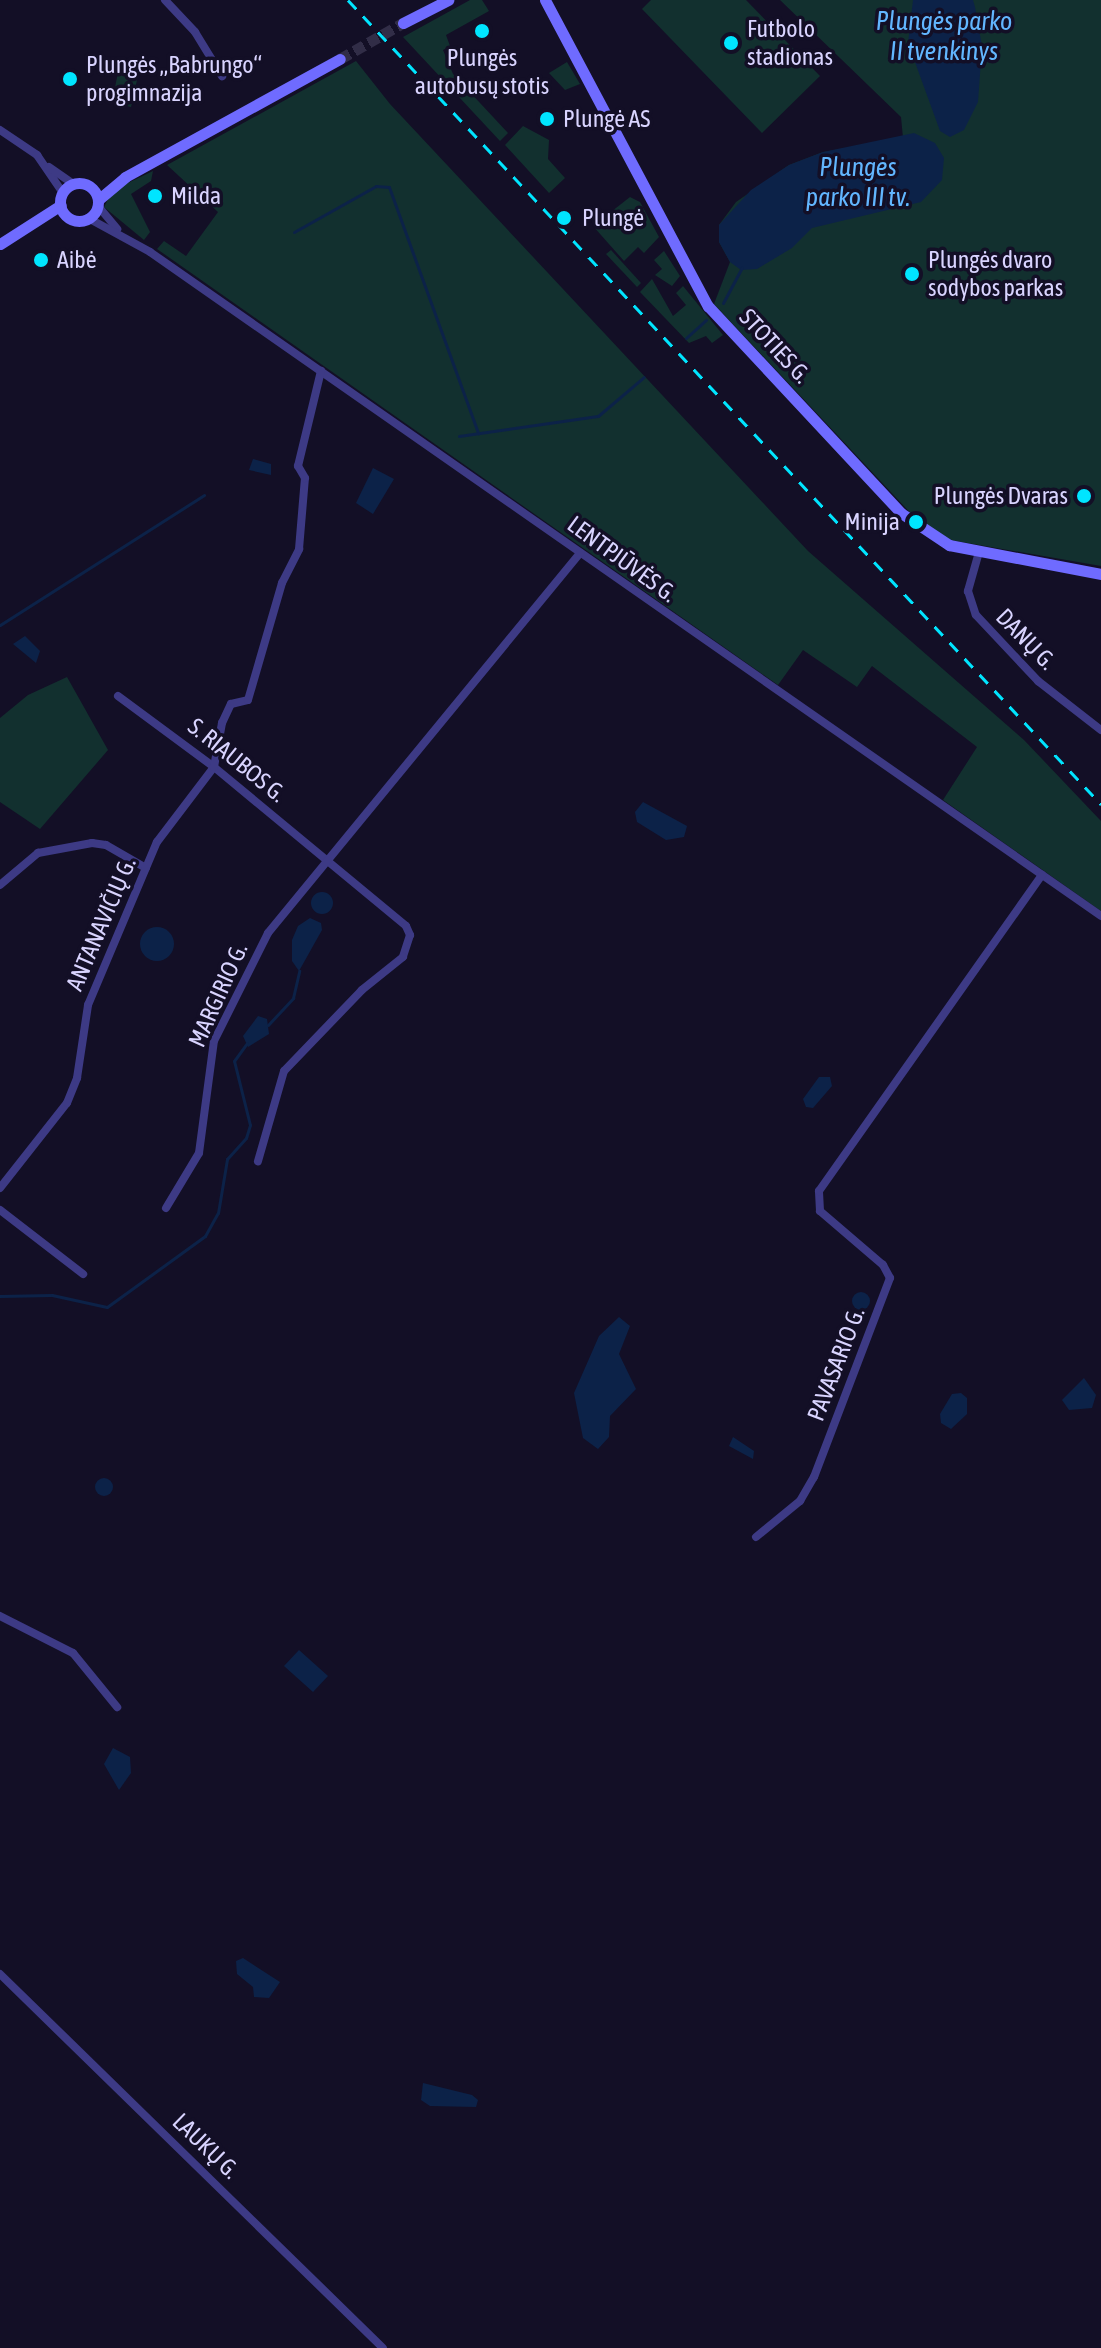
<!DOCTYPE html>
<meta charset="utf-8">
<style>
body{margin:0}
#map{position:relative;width:1101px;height:2348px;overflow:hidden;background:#130f26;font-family:"Asap Condensed",sans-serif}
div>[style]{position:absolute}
.green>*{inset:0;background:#12302f}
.water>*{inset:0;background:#0c2248}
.round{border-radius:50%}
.stream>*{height:3px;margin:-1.5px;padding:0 1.5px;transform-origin:1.5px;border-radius:1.5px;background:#0c2248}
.secondary-tunnel>*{height:11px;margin-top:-5.5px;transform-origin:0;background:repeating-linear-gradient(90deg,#312d47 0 11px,transparent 0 16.5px)}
.street>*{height:8px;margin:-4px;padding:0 4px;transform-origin:4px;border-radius:4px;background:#3d3a85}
.secondary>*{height:11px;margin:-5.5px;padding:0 5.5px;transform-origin:5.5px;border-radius:5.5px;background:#6f6bff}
.secondary>.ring{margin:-5.5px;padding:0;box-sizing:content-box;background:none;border:11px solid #6f6bff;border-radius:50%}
.rail>*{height:3px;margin-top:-1.5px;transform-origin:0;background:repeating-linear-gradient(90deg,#00e5ff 0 12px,transparent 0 22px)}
.dots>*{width:22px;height:22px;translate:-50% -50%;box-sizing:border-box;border:4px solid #130f26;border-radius:50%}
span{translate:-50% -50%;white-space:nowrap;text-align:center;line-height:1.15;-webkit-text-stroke:7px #130f26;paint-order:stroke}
.poi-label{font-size:24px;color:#d9d4ff}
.left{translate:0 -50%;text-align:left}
.right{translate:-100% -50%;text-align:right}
.street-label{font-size:24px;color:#d9d4ff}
.water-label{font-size:26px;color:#62b6ff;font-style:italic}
</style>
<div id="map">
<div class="green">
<i style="clip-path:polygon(470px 0,482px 0,489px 11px,446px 35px,450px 46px,443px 50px,453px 74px,508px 133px,500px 141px,403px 37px)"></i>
<i style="clip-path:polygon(651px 0,746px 0,820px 76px,762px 133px,642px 9px)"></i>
<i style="clip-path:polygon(780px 0,1101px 0,1101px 566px,950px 540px,919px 522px,714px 304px,730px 262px,719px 242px,719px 225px,736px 202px,789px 165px,823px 152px,903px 138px,901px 117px)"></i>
<i style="clip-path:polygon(356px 61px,390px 104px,808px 551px,1024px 740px,1101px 821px,1101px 911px,943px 800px,977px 747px,872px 666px,857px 687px,803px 650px,778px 685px,157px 249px,164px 241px,186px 256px,218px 212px,167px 165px)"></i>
<i style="clip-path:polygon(567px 62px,580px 84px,565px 90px,549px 73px)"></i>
<i style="clip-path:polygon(119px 67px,139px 71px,131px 107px,112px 103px)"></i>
<i style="clip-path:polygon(523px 126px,549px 140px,548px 159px,565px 178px,549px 193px,505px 145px)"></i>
<i style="clip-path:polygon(153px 171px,151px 181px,131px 194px,150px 232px,144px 240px,104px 207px,113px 190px)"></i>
<i style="clip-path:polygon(630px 197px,640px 202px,659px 237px,644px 253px,638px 247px,624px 261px,593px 226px)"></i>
<i style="clip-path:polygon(611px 250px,641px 283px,637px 287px,606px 254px)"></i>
<i style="clip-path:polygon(664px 251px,680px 276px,672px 286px,655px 275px,662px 269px,654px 260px)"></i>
<i style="clip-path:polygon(652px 279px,673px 316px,686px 305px,676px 293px,683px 286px,723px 335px,712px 343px,706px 336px,689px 343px,640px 292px)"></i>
<i style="clip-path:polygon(67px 677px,108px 750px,40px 829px,0 802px,0 718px,28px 695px)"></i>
</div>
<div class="water">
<i style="clip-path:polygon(913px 0,973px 0,975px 7px,982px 46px,978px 102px,964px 130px,950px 137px,940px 131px,908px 43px)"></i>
<i style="clip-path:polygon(914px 133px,935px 143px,944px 158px,942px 180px,921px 202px,812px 228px,792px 248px,757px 269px,741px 270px,730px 262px,719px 242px,719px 225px,751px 190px,789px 165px,823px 152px)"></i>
<i style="clip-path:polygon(253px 459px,271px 464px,271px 475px,249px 470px)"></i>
<i style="clip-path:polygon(373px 468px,394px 479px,373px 514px,356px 503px)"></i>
<i style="clip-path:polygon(25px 636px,40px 651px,36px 663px,13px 644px)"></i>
<i style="clip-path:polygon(643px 802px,687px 826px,684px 837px,666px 840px,637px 822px,635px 812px)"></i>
<i class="round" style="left:311px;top:892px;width:22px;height:22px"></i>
<i style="clip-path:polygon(310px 918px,321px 923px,322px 930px,299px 971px,292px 961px,292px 940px,298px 926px)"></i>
<i class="round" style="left:140px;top:927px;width:34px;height:34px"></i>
<i style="clip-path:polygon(258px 1016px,267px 1019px,269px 1034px,248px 1047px,243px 1036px)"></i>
<i style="clip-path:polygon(819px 1077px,830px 1077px,832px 1086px,813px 1108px,806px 1107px,803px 1099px)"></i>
<i class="round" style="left:852px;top:1292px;width:18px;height:18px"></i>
<i style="clip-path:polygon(619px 1317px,630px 1326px,619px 1354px,636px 1389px,610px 1416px,609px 1437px,598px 1449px,583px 1438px,574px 1393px,599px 1336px)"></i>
<i style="clip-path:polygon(1084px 1378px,1096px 1395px,1092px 1408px,1069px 1410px,1062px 1400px)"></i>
<i style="clip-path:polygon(961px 1393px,967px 1398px,967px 1414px,951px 1429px,941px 1423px,940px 1414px,952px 1394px)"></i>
<i style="clip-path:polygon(733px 1437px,754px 1451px,753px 1459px,729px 1446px)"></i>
<i class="round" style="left:95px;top:1478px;width:18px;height:18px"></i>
<i style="clip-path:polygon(299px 1650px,328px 1676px,313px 1692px,284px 1666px)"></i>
<i style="clip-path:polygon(113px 1748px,130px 1757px,131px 1773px,119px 1790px,104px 1764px)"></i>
<i style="clip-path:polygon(243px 1958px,280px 1982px,269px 1998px,254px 1997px,253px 1987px,237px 1974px,236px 1961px)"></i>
<i style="clip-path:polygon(423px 2083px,472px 2095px,478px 2100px,476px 2107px,430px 2106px,421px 2100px)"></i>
</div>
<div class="stream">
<i style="left:294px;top:232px;width:94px;rotate:-29.3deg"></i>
<i style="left:376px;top:186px;width:13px;rotate:4deg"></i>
<i style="left:389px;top:187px;width:262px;rotate:70.1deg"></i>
<i style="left:723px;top:303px;width:40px;rotate:-62deg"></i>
<i style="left:686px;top:338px;width:27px;rotate:-42deg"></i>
<i style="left:459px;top:436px;width:140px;rotate:-8.2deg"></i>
<i style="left:598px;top:416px;width:60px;rotate:-40.3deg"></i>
<i style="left:0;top:625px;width:242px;rotate:-32.5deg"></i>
<i style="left:268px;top:1025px;width:37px;rotate:-47deg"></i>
<i style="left:293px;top:998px;width:28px;rotate:-77deg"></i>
<i style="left:0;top:1296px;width:52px;rotate:-1.1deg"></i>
<i style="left:52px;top:1295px;width:56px;rotate:12.3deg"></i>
<i style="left:107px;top:1307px;width:121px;rotate:-35.9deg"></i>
<i style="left:205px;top:1236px;width:26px;rotate:-61deg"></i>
<i style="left:218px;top:1213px;width:55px;rotate:-80.5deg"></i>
<i style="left:227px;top:1159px;width:28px;rotate:-48deg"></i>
<i style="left:246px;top:1138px;width:14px;rotate:-73deg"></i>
<i style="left:250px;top:1125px;width:66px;rotate:-104deg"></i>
<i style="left:234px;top:1061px;width:22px;rotate:-54deg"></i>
</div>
<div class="secondary-tunnel">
<i style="left:340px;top:59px;width:73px;rotate:-29.7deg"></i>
</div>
<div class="street">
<i style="left:165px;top:0;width:44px;rotate:46.8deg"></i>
<i style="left:195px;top:32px;width:52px;rotate:58.5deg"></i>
<i style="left:0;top:130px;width:45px;rotate:34deg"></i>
<i style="left:37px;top:155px;width:46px;rotate:55.6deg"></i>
<i style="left:49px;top:167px;width:29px;rotate:35deg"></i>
<i style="left:98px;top:206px;width:30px;rotate:50deg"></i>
<i style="left:88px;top:218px;width:71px;rotate:28.7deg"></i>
<i style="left:150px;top:252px;width:1160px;rotate:34.92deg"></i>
<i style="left:979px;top:552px;width:41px;rotate:105.8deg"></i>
<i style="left:968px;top:591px;width:25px;rotate:72deg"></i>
<i style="left:976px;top:615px;width:91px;rotate:46.8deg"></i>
<i style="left:1038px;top:681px;width:80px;rotate:37.9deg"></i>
<i style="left:118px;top:696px;width:119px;rotate:36.5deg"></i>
<i style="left:214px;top:767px;width:249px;rotate:39.6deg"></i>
<i style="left:406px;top:926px;width:10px;rotate:66deg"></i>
<i style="left:410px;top:935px;width:23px;rotate:108deg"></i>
<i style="left:403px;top:957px;width:53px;rotate:141.2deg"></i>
<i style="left:362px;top:990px;width:112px;rotate:133.9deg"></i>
<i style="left:284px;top:1071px;width:94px;rotate:106.1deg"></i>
<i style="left:0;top:885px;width:50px;rotate:-40.1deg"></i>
<i style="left:38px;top:853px;width:55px;rotate:-10.5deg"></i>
<i style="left:92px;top:843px;width:14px;rotate:8deg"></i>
<i style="left:106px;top:845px;width:46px;rotate:29.9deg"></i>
<i style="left:0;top:1188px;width:108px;rotate:-51.8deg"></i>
<i style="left:67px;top:1103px;width:27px;rotate:-68deg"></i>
<i style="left:77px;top:1078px;width:74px;rotate:-81.4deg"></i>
<i style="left:88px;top:1005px;width:177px;rotate:-67.1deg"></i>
<i style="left:157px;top:842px;width:94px;rotate:-52.8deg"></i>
<i style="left:214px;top:767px;width:45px;rotate:-79.7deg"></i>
<i style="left:222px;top:723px;width:21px;rotate:-65deg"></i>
<i style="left:231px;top:704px;width:17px;rotate:-13deg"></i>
<i style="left:248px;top:700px;width:122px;rotate:-73.8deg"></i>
<i style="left:282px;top:583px;width:38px;rotate:-63deg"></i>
<i style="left:299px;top:549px;width:71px;rotate:-85.2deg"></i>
<i style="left:305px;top:478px;width:14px;rotate:-120deg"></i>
<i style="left:298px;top:466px;width:98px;rotate:-76.4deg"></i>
<i style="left:166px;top:1208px;width:64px;rotate:-59deg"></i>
<i style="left:199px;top:1153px;width:113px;rotate:-82.4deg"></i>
<i style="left:214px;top:1041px;width:121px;rotate:-63.4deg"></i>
<i style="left:268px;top:933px;width:492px;rotate:-50.6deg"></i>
<i style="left:0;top:1210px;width:105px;rotate:37.6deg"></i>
<i style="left:756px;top:1537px;width:57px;rotate:-39.3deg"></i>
<i style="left:800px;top:1501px;width:28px;rotate:-60deg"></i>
<i style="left:814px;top:1477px;width:213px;rotate:-69.1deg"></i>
<i style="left:890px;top:1278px;width:15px;rotate:-118deg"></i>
<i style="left:883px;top:1265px;width:83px;rotate:-139.4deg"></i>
<i style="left:820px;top:1211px;width:20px;rotate:-93deg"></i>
<i style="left:819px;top:1191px;width:387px;rotate:-54.8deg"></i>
<i style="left:0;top:1616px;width:82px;rotate:26.9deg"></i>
<i style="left:73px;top:1653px;width:70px;rotate:50.8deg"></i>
<i style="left:0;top:1974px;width:535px;rotate:44.32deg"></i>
</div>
<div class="secondary">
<i style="left:545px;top:0;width:347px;rotate:62deg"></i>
<i style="left:708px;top:306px;width:283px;rotate:47deg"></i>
<i style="left:901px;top:513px;width:58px;rotate:33.7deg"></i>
<i style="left:949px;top:545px;width:155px;rotate:10.8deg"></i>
<i style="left:403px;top:23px;width:51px;rotate:-27.1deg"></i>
<i class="ring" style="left:60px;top:183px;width:27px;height:27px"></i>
<i style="left:98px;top:200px;width:35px;rotate:-40deg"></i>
<i style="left:125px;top:177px;width:245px;rotate:-28.8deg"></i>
<i style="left:0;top:244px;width:72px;rotate:-32.6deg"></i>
</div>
<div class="rail">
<i style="left:348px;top:0;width:1102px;rotate:46.88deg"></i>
</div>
<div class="dots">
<i style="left:482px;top:31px;background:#00e5ff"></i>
<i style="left:731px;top:43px;background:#00e5ff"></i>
<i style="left:70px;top:79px;background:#00e5ff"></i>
<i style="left:547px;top:119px;background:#00e5ff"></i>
<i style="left:155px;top:196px;background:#00e5ff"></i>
<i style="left:564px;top:218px;background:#00e5ff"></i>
<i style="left:41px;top:260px;background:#00e5ff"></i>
<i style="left:912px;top:274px;background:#00e5ff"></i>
<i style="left:1084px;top:496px;background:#00e5ff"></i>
<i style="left:916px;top:522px;background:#00e5ff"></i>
</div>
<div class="poi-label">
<span class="left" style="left:747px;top:43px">Futbolo<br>stadionas</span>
<span style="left:482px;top:72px">Plungės<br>autobusų stotis</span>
<span class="left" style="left:86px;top:79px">Plungės „Babrungo“<br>progimnazija</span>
<span class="left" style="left:563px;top:119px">Plungė AS</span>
<span class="left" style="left:171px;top:196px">Milda</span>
<span class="left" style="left:582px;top:218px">Plungė</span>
<span class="left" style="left:57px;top:260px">Aibė</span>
<span class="left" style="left:928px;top:274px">Plungės dvaro<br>sodybos parkas</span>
<span class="right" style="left:1068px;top:496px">Plungės Dvaras</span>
<span class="right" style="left:900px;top:522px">Minija</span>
</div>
<div class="street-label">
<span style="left:775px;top:346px;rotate:47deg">STOTIES G.</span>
<span style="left:622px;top:559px;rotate:36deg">LENTPJŪVĖS G.</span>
<span style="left:1026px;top:639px;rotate:46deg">DANŲ G.</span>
<span style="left:237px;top:760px;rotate:39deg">S. RIAUBOS G.</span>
<span style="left:101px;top:924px;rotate:-67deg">ANTANAVIČIŲ G.</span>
<span style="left:218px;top:995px;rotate:-66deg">MARGIRIO G.</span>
<span style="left:836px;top:1364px;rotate:-69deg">PAVASARIO G.</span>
<span style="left:206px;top:2146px;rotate:44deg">LAUKŲ G.</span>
</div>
<div class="water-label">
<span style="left:944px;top:37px">Plungės parko<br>II tvenkinys</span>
<span style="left:858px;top:183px">Plungės<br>parko III tv.</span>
</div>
</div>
